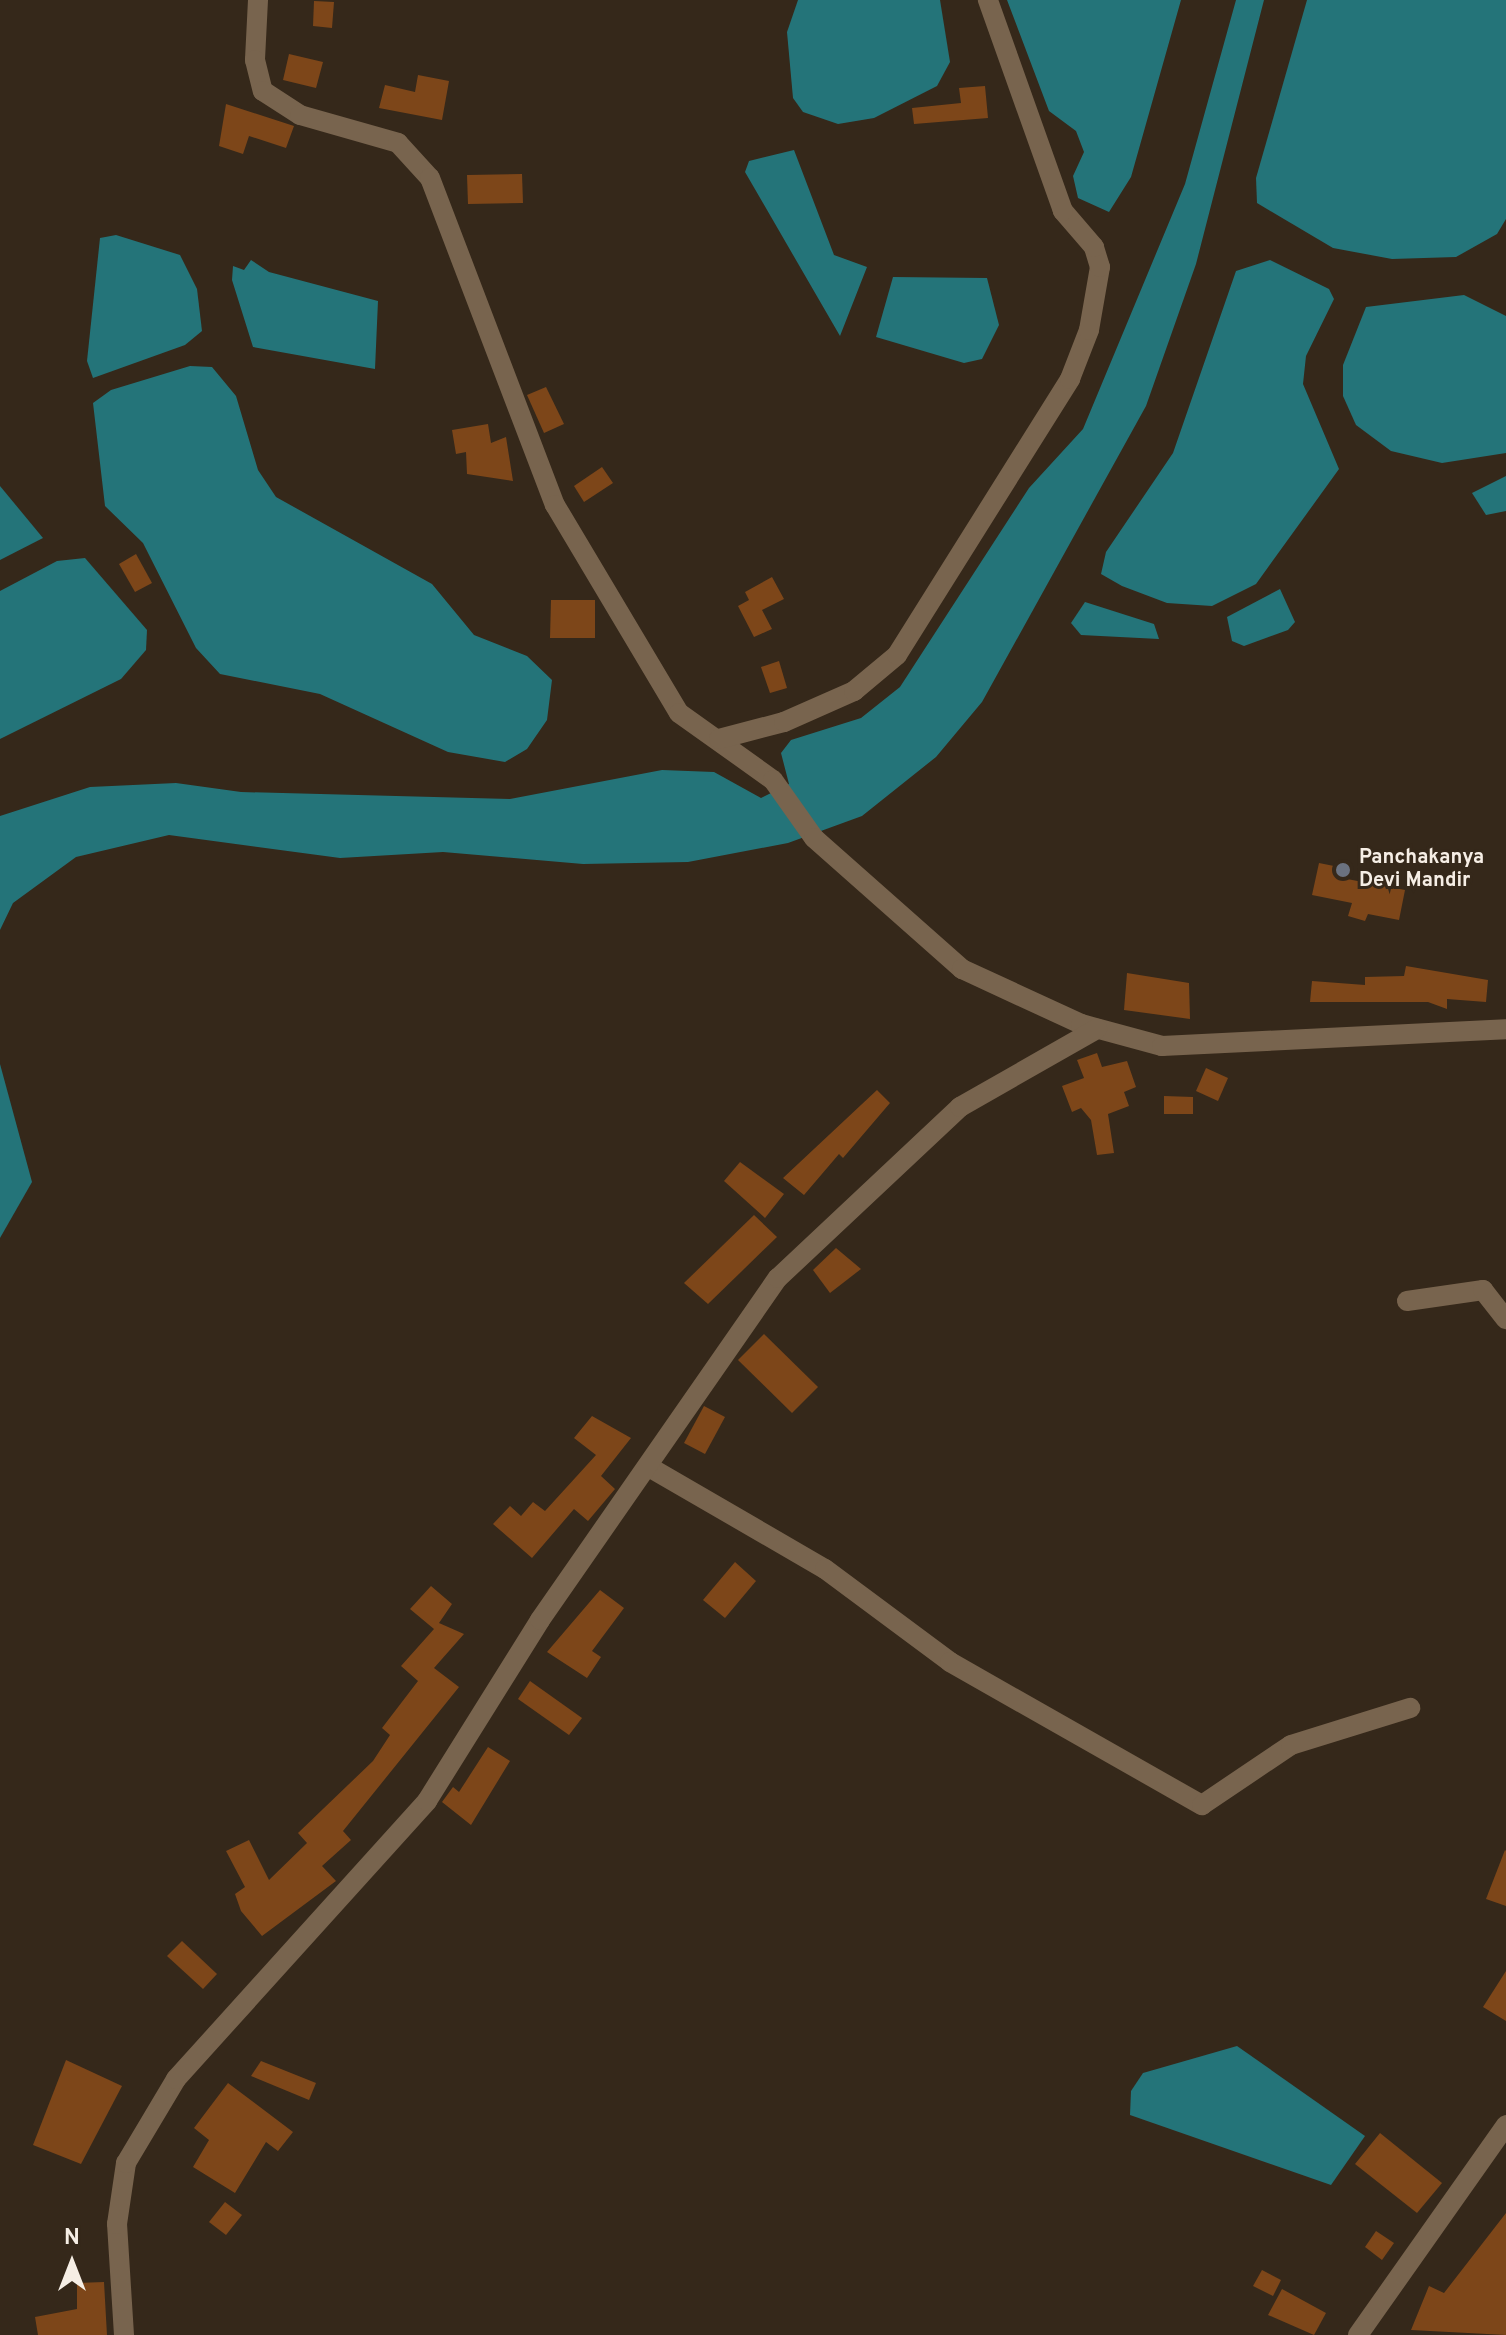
<!DOCTYPE html>
<style>
body{margin:0}
#map{position:relative;width:1506px;height:2335px;overflow:hidden;background:#35281a;font-family:Overpass,sans-serif}
div>[style]{position:absolute}
.water>*{inset:0;background:#247479}
.building>*{inset:0;background:#7d4619}
.street>*{height:20px;margin:-10px;padding:0 10px;transform-origin:10px;border-radius:10px;background:#78644e}
.dots>*{width:22px;height:22px;translate:-50% -50%;box-sizing:border-box;border:4px solid #35281a;border-radius:50%}
span{translate:-50% -50%;white-space:nowrap;text-align:center;line-height:1.15;-webkit-text-stroke:6px #35281a;paint-order:stroke}
.poi-label{font-size:20px;color:#f6eee5;font-weight:700}
.left{translate:0 -50%;text-align:left}
.north{position:absolute;left:32px;top:2223px;width:80px;height:80px;-webkit-text-stroke:6px #35281a;paint-order:stroke;rotate:0deg;font-size:22px;font-weight:700;line-height:32px;text-align:center;color:#f6eee5}
.north::after{content:'';display:block;margin:auto;width:28px;height:36px;background:#f6eee5;clip-path:polygon(50% 0,100% 100%,50% 72%,0 100%)}
</style>
<div id="map">
<div class="water">
<i style="clip-path:polygon(798px 0,940px 0,950px 62px,937px 86px,874px 118px,838px 124px,803px 112px,793px 98px,787px 32px)"></i>
<i style="clip-path:polygon(1007px 0,1181px 0,1131px 177px,1109px 212px,1078px 198px,1073px 176px,1084px 152px,1076px 131px,1049px 111px)"></i>
<i style="clip-path:polygon(1236px 0,1264px 0,1196px 264px,1146px 406px,982px 702px,936px 757px,862px 816px,788px 843px,688px 862px,583px 864px,443px 852px,340px 858px,169px 835px,76px 857px,13px 903px,0 930px,0 816px,90px 787px,176px 783px,241px 792px,510px 799px,662px 770px,714px 772px,761px 798px,789px 784px,781px 753px,791px 740px,861px 718px,900px 687px,1029px 488px,1083px 429px,1185px 184px)"></i>
<i style="clip-path:polygon(1307px 0,1506px 0,1506px 219px,1497px 234px,1456px 257px,1392px 259px,1333px 248px,1257px 203px,1256px 178px)"></i>
<i style="clip-path:polygon(794px 150px,834px 255px,867px 267px,840px 336px,745px 172px,749px 161px)"></i>
<i style="clip-path:polygon(116px 235px,180px 255px,197px 289px,202px 331px,185px 345px,93px 378px,87px 361px,100px 238px)"></i>
<i style="clip-path:polygon(251px 260px,269px 272px,378px 301px,375px 369px,253px 347px,232px 280px,233px 266px,244px 270px)"></i>
<i style="clip-path:polygon(1270px 260px,1329px 289px,1334px 299px,1306px 356px,1303px 384px,1339px 469px,1256px 584px,1212px 606px,1167px 603px,1122px 586px,1101px 574px,1106px 552px,1173px 453px,1236px 271px)"></i>
<i style="clip-path:polygon(893px 277px,987px 278px,999px 325px,982px 359px,964px 363px,876px 337px)"></i>
<i style="clip-path:polygon(1464px 295px,1506px 316px,1506px 453px,1442px 463px,1391px 451px,1356px 425px,1343px 396px,1343px 365px,1366px 307px)"></i>
<i style="clip-path:polygon(190px 366px,212px 367px,236px 396px,258px 470px,276px 497px,432px 584px,474px 635px,527px 656px,552px 680px,547px 720px,527px 749px,505px 762px,448px 752px,320px 694px,220px 674px,196px 648px,143px 543px,105px 506px,93px 403px,111px 390px)"></i>
<i style="clip-path:polygon(1506px 476px,1506px 511px,1486px 515px,1472px 493px)"></i>
<i style="clip-path:polygon(0 486px,43px 538px,0 560px)"></i>
<i style="clip-path:polygon(85px 558px,147px 630px,146px 650px,121px 679px,0 739px,0 591px,57px 561px)"></i>
<i style="clip-path:polygon(1280px 589px,1295px 622px,1288px 630px,1244px 646px,1232px 641px,1227px 617px)"></i>
<i style="clip-path:polygon(1085px 602px,1154px 624px,1159px 639px,1081px 635px,1071px 623px)"></i>
<i style="clip-path:polygon(0 1064px,32px 1182px,0 1238px)"></i>
<i style="clip-path:polygon(1237px 2046px,1365px 2136px,1331px 2185px,1130px 2115px,1131px 2091px,1143px 2073px)"></i>
</div>
<div class="building">
<i style="clip-path:polygon(314px 1px,334px 2px,332px 28px,313px 26px)"></i>
<i style="clip-path:polygon(289px 54px,323px 62px,316px 88px,283px 80px)"></i>
<i style="clip-path:polygon(418px 75px,449px 81px,442px 120px,379px 108px,385px 85px,415px 92px)"></i>
<i style="clip-path:polygon(985px 86px,988px 118px,914px 124px,912px 108px,961px 103px,959px 88px)"></i>
<i style="clip-path:polygon(226px 104px,294px 126px,286px 148px,249px 136px,243px 154px,219px 146px)"></i>
<i style="clip-path:polygon(522px 174px,523px 203px,468px 204px,467px 175px)"></i>
<i style="clip-path:polygon(546px 387px,564px 424px,544px 433px,527px 395px)"></i>
<i style="clip-path:polygon(488px 424px,491px 443px,506px 437px,513px 481px,467px 474px,466px 452px,456px 454px,452px 430px)"></i>
<i style="clip-path:polygon(602px 467px,613px 483px,584px 502px,574px 486px)"></i>
<i style="clip-path:polygon(136px 554px,152px 583px,135px 592px,119px 564px)"></i>
<i style="clip-path:polygon(772px 577px,784px 599px,762px 610px,772px 629px,754px 637px,738px 606px,749px 600px,745px 592px)"></i>
<i style="clip-path:polygon(551px 600px,595px 600px,595px 638px,550px 638px)"></i>
<i style="clip-path:polygon(779px 661px,787px 688px,770px 693px,761px 667px)"></i>
<i style="clip-path:polygon(1319px 863px,1349px 869px,1347px 879px,1405px 890px,1399px 920px,1368px 914px,1365px 921px,1348px 916px,1352px 903px,1312px 895px)"></i>
<i style="clip-path:polygon(1406px 966px,1488px 980px,1486px 1002px,1447px 999px,1447px 1009px,1428px 1002px,1310px 1002px,1312px 981px,1365px 985px,1365px 977px,1404px 976px)"></i>
<i style="clip-path:polygon(1127px 973px,1189px 983px,1190px 1019px,1124px 1010px)"></i>
<i style="clip-path:polygon(1097px 1053px,1102px 1067px,1127px 1061px,1136px 1087px,1124px 1092px,1129px 1106px,1108px 1114px,1114px 1153px,1097px 1155px,1091px 1120px,1081px 1108px,1072px 1112px,1062px 1086px,1084px 1078px,1077px 1060px)"></i>
<i style="clip-path:polygon(1206px 1068px,1228px 1078px,1218px 1101px,1196px 1091px)"></i>
<i style="clip-path:polygon(877px 1090px,890px 1103px,843px 1158px,839px 1154px,804px 1195px,783px 1178px)"></i>
<i style="clip-path:polygon(1164px 1096px,1193px 1097px,1193px 1114px,1164px 1114px)"></i>
<i style="clip-path:polygon(740px 1162px,784px 1194px,765px 1218px,724px 1181px)"></i>
<i style="clip-path:polygon(754px 1215px,777px 1237px,708px 1304px,684px 1283px)"></i>
<i style="clip-path:polygon(836px 1248px,861px 1269px,830px 1293px,813px 1270px)"></i>
<i style="clip-path:polygon(764px 1334px,818px 1387px,792px 1413px,738px 1360px)"></i>
<i style="clip-path:polygon(704px 1406px,725px 1417px,705px 1454px,684px 1443px)"></i>
<i style="clip-path:polygon(592px 1416px,631px 1438px,601px 1476px,615px 1489px,588px 1521px,574px 1509px,532px 1558px,493px 1524px,510px 1506px,521px 1516px,533px 1502px,545px 1511px,596px 1455px,574px 1438px)"></i>
<i style="clip-path:polygon(735px 1562px,756px 1581px,725px 1618px,703px 1600px)"></i>
<i style="clip-path:polygon(431px 1586px,452px 1604px,439px 1623px,464px 1634px,434px 1668px,459px 1687px,343px 1831px,351px 1840px,322px 1866px,336px 1881px,262px 1936px,241px 1911px,235px 1894px,245px 1887px,226px 1851px,249px 1840px,269px 1880px,307px 1843px,298px 1833px,373px 1761px,390px 1735px,382px 1728px,418px 1681px,401px 1666px,434px 1629px,410px 1609px)"></i>
<i style="clip-path:polygon(600px 1590px,624px 1608px,592px 1651px,601px 1657px,587px 1678px,547px 1652px)"></i>
<i style="clip-path:polygon(530px 1681px,582px 1718px,569px 1735px,518px 1699px)"></i>
<i style="clip-path:polygon(488px 1747px,510px 1761px,471px 1825px,442px 1802px,453px 1787px,459px 1792px)"></i>
<i style="clip-path:polygon(1505px 1850px,1506px 1851px,1506px 1906px,1486px 1899px)"></i>
<i style="clip-path:polygon(182px 1941px,217px 1974px,203px 1989px,167px 1956px)"></i>
<i style="clip-path:polygon(1506px 1971px,1506px 2021px,1483px 2007px)"></i>
<i style="clip-path:polygon(66px 2060px,122px 2086px,81px 2164px,33px 2145px)"></i>
<i style="clip-path:polygon(261px 2061px,316px 2083px,309px 2100px,251px 2076px)"></i>
<i style="clip-path:polygon(228px 2083px,293px 2132px,278px 2151px,266px 2142px,235px 2193px,193px 2167px,209px 2140px,194px 2128px)"></i>
<i style="clip-path:polygon(1380px 2133px,1442px 2183px,1417px 2213px,1355px 2164px)"></i>
<i style="clip-path:polygon(225px 2202px,242px 2215px,226px 2235px,209px 2222px)"></i>
<i style="clip-path:polygon(1506px 2213px,1506px 2335px,1411px 2330px,1429px 2286px,1444px 2293px)"></i>
<i style="clip-path:polygon(1376px 2231px,1394px 2243px,1382px 2260px,1365px 2247px)"></i>
<i style="clip-path:polygon(1262px 2270px,1281px 2280px,1273px 2296px,1253px 2286px)"></i>
<i style="clip-path:polygon(104px 2282px,107px 2335px,38px 2335px,35px 2317px,77px 2309px,77px 2283px)"></i>
<i style="clip-path:polygon(1282px 2289px,1326px 2313px,1314px 2335px,1268px 2315px)"></i>
</div>
<div class="street">
<i style="left:258px;top:0;width:60px;rotate:92.9deg"></i>
<i style="left:255px;top:60px;width:32px;rotate:76deg"></i>
<i style="left:263px;top:91px;width:44px;rotate:33deg"></i>
<i style="left:300px;top:115px;width:102px;rotate:15.9deg"></i>
<i style="left:398px;top:143px;width:47px;rotate:47.6deg"></i>
<i style="left:430px;top:178px;width:350px;rotate:69.1deg"></i>
<i style="left:555px;top:505px;width:242px;rotate:59.2deg"></i>
<i style="left:679px;top:713px;width:115px;rotate:35.5deg"></i>
<i style="left:773px;top:780px;width:71px;rotate:54.7deg"></i>
<i style="left:814px;top:838px;width:198px;rotate:41.5deg"></i>
<i style="left:962px;top:969px;width:131px;rotate:24.8deg"></i>
<i style="left:1081px;top:1024px;width:84px;rotate:15.2deg"></i>
<i style="left:1162px;top:1046px;width:344px;rotate:-2.8deg"></i>
<i style="left:719px;top:739px;width:67px;rotate:-14.7deg"></i>
<i style="left:784px;top:722px;width:77px;rotate:-23.9deg"></i>
<i style="left:854px;top:691px;width:56px;rotate:-39.9deg"></i>
<i style="left:897px;top:655px;width:326px;rotate:-57.9deg"></i>
<i style="left:1070px;top:379px;width:53px;rotate:-68.8deg"></i>
<i style="left:1089px;top:330px;width:64px;rotate:-80.1deg"></i>
<i style="left:1100px;top:267px;width:21px;rotate:-107deg"></i>
<i style="left:1094px;top:247px;width:48px;rotate:-130.7deg"></i>
<i style="left:1063px;top:211px;width:224px;rotate:-109.6deg"></i>
<i style="left:1407px;top:1301px;width:77px;rotate:-8.2deg"></i>
<i style="left:1483px;top:1290px;width:37px;rotate:52deg"></i>
<i style="left:649px;top:1467px;width:203px;rotate:30.1deg"></i>
<i style="left:825px;top:1569px;width:156px;rotate:36.6deg"></i>
<i style="left:950px;top:1662px;width:290px;rotate:29.6deg"></i>
<i style="left:1202px;top:1805px;width:107px;rotate:-34deg"></i>
<i style="left:1291px;top:1745px;width:125px;rotate:-17.3deg"></i>
<i style="left:124px;top:2335px;width:111px;rotate:-93.6deg"></i>
<i style="left:117px;top:2224px;width:62px;rotate:-81.6deg"></i>
<i style="left:126px;top:2163px;width:98px;rotate:-59.2deg"></i>
<i style="left:176px;top:2079px;width:375px;rotate:-47.9deg"></i>
<i style="left:427px;top:1801px;width:213px;rotate:-58deg"></i>
<i style="left:540px;top:1620px;width:417px;rotate:-55.2deg"></i>
<i style="left:778px;top:1278px;width:250px;rotate:-43.2deg"></i>
<i style="left:960px;top:1107px;width:158px;rotate:-29.7deg"></i>
<i style="left:1358px;top:2335px;width:257px;rotate:-54.8deg"></i>
</div>
<div class="dots">
<i style="left:1343px;top:870px;background:#6b7280"></i>
</div>
<div class="poi-label">
<span class="left" style="left:1359px;top:870px">Panchakanya<br>Devi Mandir</span>
</div>
<div class="north">N</div>
</div>
